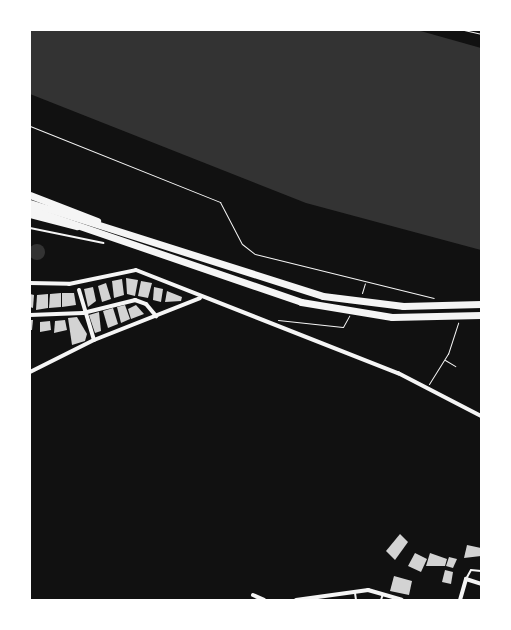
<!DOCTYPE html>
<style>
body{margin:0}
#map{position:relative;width:511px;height:630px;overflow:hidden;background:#111;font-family:Mulish,sans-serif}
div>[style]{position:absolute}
.water>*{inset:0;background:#333}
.round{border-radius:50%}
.building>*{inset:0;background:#d3d3d3}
.path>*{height:1px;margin:-0.5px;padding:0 0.5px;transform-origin:0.5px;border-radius:0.5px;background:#f5f5f5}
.service>*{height:2px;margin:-1px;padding:0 1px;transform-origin:1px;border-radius:1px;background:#f5f5f5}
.minor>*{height:4px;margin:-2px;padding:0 2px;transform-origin:2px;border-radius:2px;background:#f5f5f5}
.motorway>*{height:7px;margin:-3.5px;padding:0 3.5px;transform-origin:3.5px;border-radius:3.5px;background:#f5f5f5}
span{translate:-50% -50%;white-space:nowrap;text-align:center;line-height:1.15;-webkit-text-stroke:4px #fff;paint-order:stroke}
.frame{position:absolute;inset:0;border:31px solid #fff;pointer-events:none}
</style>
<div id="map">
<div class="water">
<i style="clip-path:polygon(30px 30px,417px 30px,481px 48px,481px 250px,306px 203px,30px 94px)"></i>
<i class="round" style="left:29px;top:244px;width:16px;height:16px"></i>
</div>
<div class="building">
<i style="clip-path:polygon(126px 278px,138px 280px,135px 296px,127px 294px)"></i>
<i style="clip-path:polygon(122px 279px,124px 295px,114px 298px,112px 281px)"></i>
<i style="clip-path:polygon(141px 281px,152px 283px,148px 298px,138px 296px)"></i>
<i style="clip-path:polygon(106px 283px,111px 299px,102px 302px,98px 286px)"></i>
<i style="clip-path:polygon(93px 287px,96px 301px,88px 307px,84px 289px)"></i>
<i style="clip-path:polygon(154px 287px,163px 289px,161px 302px,153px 300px)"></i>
<i style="clip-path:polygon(167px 291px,182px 297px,181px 301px,165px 302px)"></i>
<i style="clip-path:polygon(61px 293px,61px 307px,49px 308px,50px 294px)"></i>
<i style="clip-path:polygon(62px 293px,74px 293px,76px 305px,62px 307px)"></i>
<i style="clip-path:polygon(30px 294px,34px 295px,33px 308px,30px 307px)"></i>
<i style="clip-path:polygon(48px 294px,48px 308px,36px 310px,37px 295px)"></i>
<i style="clip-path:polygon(125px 305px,130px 319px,121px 323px,117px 307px)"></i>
<i style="clip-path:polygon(136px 305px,144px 314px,131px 319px,128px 309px)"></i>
<i style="clip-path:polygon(113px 308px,118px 324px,108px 328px,103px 311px)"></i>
<i style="clip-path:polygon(99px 312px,101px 331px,95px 333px,89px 315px)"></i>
<i style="clip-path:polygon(77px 317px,87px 334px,85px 341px,72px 345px,68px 318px)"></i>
<i style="clip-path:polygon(30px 320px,33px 320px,32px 330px,30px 330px)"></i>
<i style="clip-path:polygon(65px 320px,67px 330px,54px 333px,55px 321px)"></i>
<i style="clip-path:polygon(50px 321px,51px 330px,40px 332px,40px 322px)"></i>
<i style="clip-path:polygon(400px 534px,408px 542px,395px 560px,386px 551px)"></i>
<i style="clip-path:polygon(467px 545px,481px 548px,481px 556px,464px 558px)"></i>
<i style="clip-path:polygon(415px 553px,427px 559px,421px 572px,408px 566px)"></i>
<i style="clip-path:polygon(430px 553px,447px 559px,445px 566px,426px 566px)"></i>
<i style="clip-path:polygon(449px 557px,457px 559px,453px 568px,446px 566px)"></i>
<i style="clip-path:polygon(445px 570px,453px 572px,451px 584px,442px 582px)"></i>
<i style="clip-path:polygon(394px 576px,412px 581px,409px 595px,390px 591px)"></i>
</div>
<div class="path">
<i style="left:464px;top:30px;width:17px;rotate:13deg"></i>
<i style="left:30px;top:126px;width:205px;rotate:21.8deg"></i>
<i style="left:220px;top:202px;width:47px;rotate:62.4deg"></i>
<i style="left:242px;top:244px;width:16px;rotate:38deg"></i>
<i style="left:255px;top:254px;width:184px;rotate:13.8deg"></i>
<i style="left:362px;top:293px;width:10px;rotate:-73deg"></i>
<i style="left:278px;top:320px;width:65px;rotate:6.1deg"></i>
<i style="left:343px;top:327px;width:13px;rotate:-61deg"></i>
<i style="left:445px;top:360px;width:12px;rotate:31deg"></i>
<i style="left:429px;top:384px;width:36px;rotate:-58deg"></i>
<i style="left:448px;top:354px;width:33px;rotate:-72deg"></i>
</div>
<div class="service">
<i style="left:30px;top:228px;width:75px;rotate:11.6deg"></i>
<i style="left:466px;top:579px;width:10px;rotate:-61deg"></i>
<i style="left:471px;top:570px;width:10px;rotate:6deg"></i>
<i style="left:355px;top:593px;width:7px;rotate:82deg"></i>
<i style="left:381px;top:600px;width:6px;rotate:-72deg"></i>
</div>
<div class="minor">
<i style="left:30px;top:283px;width:39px;rotate:1deg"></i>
<i style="left:69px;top:284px;width:68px;rotate:-11.8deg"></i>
<i style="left:136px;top:270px;width:282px;rotate:21.5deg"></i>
<i style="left:398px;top:373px;width:93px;rotate:27.4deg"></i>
<i style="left:79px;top:290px;width:52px;rotate:73.3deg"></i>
<i style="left:30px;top:315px;width:53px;rotate:-2.2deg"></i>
<i style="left:83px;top:313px;width:54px;rotate:-14deg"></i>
<i style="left:135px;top:300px;width:12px;rotate:20deg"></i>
<i style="left:146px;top:304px;width:16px;rotate:50deg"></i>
<i style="left:30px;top:372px;width:72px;rotate:-26.6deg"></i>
<i style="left:94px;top:340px;width:114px;rotate:-21.6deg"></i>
<i style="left:253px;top:595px;width:12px;rotate:24deg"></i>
<i style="left:296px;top:600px;width:73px;rotate:-7.9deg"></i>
<i style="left:368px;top:590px;width:35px;rotate:16deg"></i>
<i style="left:460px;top:600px;width:22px;rotate:-74deg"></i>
<i style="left:466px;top:579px;width:16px;rotate:18deg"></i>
</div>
<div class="motorway">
<i style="left:30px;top:195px;width:72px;rotate:21.2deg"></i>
<i style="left:30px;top:203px;width:307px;rotate:17.6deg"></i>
<i style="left:323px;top:296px;width:81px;rotate:7.1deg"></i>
<i style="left:403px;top:306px;width:78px;rotate:-1.5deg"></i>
<i style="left:30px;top:209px;width:287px;rotate:18.9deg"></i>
<i style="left:301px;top:302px;width:92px;rotate:9.4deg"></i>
<i style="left:392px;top:317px;width:89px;rotate:-1.3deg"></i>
<i style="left:30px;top:214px;width:48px;rotate:14.6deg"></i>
</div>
<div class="frame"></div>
</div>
